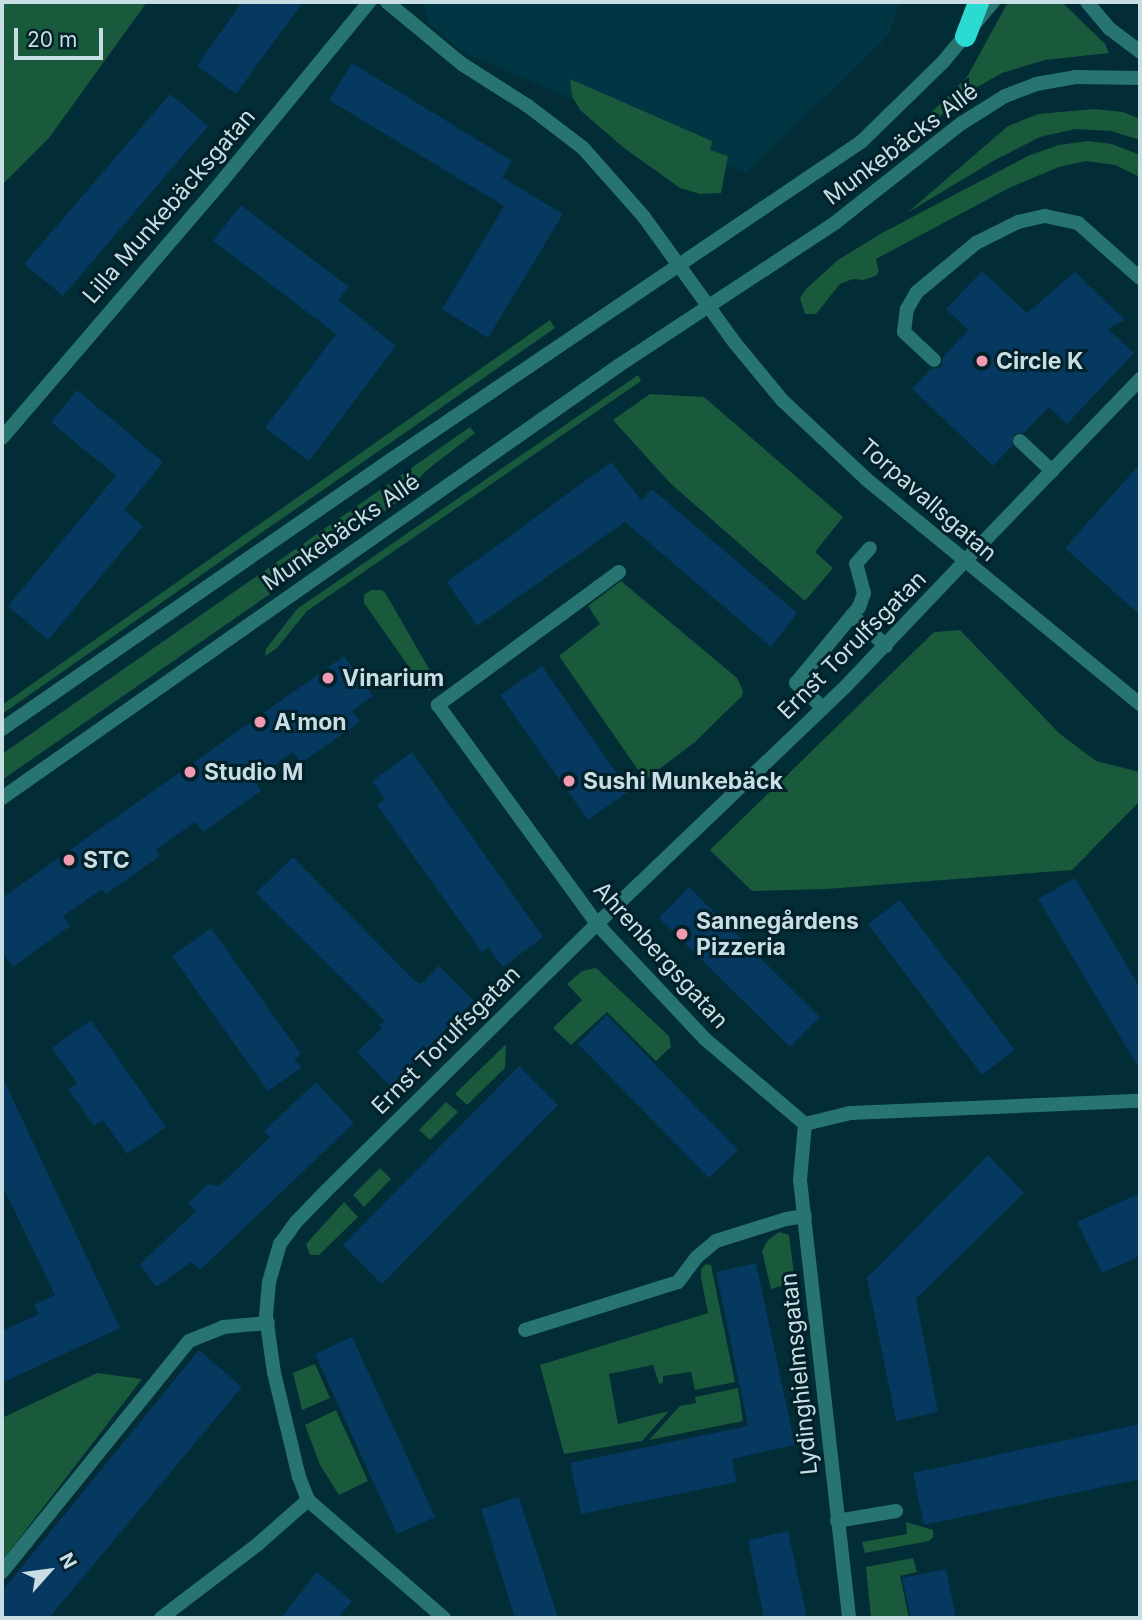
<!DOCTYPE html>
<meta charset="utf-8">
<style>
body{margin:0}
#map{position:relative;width:1142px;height:1620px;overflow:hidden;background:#022c36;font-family:Inter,sans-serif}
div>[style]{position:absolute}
.built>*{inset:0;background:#003643}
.green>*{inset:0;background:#19593c}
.building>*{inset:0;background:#053960}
.service>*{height:14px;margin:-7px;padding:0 7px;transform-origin:7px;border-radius:7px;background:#277470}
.minor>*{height:14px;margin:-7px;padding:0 7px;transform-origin:7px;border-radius:7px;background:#277470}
.tertiary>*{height:14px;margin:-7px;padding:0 7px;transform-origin:7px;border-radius:7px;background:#277470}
.motorway>*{height:21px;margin:-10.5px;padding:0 10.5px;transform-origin:10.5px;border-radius:10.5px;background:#2bdbd2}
.dots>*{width:19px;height:19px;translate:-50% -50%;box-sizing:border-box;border:4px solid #032129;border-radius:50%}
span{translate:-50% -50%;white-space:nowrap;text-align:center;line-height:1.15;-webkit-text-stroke:6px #032129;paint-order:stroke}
.street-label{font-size:23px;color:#c9dde4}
.poi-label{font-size:23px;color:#c9dde4;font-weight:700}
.left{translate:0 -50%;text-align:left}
.frame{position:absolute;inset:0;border:4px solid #c9dde4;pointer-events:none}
.north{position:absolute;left:14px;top:1536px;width:70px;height:70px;-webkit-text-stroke:5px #032129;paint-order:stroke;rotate:62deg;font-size:19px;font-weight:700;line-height:28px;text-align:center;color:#c9dde4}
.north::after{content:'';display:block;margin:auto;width:24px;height:32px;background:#c9dde4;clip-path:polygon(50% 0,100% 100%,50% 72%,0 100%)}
.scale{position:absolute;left:14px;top:28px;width:89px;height:32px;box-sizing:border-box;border:4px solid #c9dde4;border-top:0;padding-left:9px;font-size:21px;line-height:24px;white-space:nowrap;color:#c9dde4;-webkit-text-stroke:5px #032129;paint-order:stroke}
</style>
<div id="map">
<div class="built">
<i style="clip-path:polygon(423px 2px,899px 2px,889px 35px,746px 173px,462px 52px,428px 22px)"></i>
</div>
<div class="green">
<i style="clip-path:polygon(2px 2px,147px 2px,49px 138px,2px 185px)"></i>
<i style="clip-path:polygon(1008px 2px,1062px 2px,1105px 44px,1109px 53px,1045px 60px,1002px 73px,972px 90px,904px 146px,902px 142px,967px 77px)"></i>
<i style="clip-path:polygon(570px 79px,712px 141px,710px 150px,728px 156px,721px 193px,700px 194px,680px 188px,624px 148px,580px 110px,572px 96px)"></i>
<i style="clip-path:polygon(1094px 109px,1123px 112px,1140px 119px,1140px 140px,1111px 131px,1075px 129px,1040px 137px,995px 160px,907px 213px,1008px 126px,1038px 114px)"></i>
<i style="clip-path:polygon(1088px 141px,1112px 144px,1140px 155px,1140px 177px,1115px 165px,1086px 161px,1059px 167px,1009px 188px,876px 259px,879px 271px,876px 276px,863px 280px,853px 279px,840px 284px,816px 314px,805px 314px,800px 298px,806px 289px,838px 260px,882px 233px,1028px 156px,1059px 145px)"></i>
<i style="clip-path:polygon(550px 320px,555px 328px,2px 714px,2px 705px)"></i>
<i style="clip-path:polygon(638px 375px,641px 381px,307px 611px,277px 648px,265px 656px,266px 649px,297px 609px)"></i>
<i style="clip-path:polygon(650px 394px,704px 397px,843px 517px,815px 552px,833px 568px,805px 601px,670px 483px,613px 420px)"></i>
<i style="clip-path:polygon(470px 427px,475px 433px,427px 470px,397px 502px,319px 560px,2px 780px,2px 754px)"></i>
<i style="clip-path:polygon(621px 581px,737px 678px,743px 691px,742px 696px,695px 742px,645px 780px,559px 656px,600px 624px,588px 606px)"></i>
<i style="clip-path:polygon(371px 590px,382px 590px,386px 594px,436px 681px,430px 691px,421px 684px,364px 603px,364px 595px)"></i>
<i style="clip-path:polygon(960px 630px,1060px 734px,1096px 761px,1140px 772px,1140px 801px,1072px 870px,826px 889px,752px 891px,710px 850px,934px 632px)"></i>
<i style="clip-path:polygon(596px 968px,669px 1036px,671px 1047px,656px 1061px,607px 1012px,571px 1045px,553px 1028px,582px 1000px,567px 984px,582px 971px)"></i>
<i style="clip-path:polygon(506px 1044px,505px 1068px,467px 1105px,455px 1094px)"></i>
<i style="clip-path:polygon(446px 1102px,458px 1112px,430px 1140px,419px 1130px)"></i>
<i style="clip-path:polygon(380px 1168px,391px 1179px,364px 1207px,353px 1195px)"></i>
<i style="clip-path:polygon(344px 1202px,358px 1217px,319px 1255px,310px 1255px,306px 1244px)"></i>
<i style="clip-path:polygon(779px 1232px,789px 1235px,795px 1282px,771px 1289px,762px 1251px,768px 1240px)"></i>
<i style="clip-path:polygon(706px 1264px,711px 1265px,735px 1382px,695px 1390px,691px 1372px,663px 1376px,663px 1383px,659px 1384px,653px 1365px,609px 1374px,618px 1424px,669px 1411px,642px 1441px,564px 1454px,540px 1365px,708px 1313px,701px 1278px,701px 1269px)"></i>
<i style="clip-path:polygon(315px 1364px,330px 1398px,302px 1410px,293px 1373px)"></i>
<i style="clip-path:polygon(97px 1373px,142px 1379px,2px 1561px,2px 1418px)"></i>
<i style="clip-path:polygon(738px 1388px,743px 1421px,649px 1440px,680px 1406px,696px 1403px,695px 1397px)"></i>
<i style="clip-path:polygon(336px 1410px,368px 1481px,339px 1495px,320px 1465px,305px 1425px)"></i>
<i style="clip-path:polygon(906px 1522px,933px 1530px,933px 1537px,929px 1541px,865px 1553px,862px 1542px,907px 1534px)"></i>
<i style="clip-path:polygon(913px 1558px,917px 1572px,900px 1576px,909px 1618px,871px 1618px,866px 1567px)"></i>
</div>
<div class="building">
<i style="clip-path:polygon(242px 2px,303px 2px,236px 94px,197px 66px)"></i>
<i style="clip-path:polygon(352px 63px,512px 161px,502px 177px,563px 214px,488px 338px,442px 309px,504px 206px,329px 100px)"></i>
<i style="clip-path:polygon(170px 94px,208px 126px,63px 296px,24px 264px)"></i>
<i style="clip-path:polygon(241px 205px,349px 287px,338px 300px,396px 346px,309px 461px,265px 428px,336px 334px,213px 241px)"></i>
<i style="clip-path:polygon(982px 271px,1027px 313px,1075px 272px,1125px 320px,1108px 329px,1134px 353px,1067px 424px,1049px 407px,1024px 433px,1014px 434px,1012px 446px,993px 466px,912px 389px,931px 369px,941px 367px,943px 357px,968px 330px,946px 309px)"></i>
<i style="clip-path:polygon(77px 390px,163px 462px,124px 510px,143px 526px,48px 640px,8px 606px,116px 476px,51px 422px)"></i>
<i style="clip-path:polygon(611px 462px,641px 500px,652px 489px,797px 613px,771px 647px,625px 522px,477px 626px,447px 582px)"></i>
<i style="clip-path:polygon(1140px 464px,1140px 615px,1065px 548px)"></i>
<i style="clip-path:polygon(344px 656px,373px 696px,352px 711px,360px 722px,301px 763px,293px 752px,254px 780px,261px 791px,203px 832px,195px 822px,156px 850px,160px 856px,106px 894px,102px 889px,63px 916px,70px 926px,13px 967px,2px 952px,2px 898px)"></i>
<i style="clip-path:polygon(542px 666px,629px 791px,588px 820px,500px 695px)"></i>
<i style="clip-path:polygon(412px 752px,543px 937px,503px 967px,488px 947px,482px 952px,377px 805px,385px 799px,372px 781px)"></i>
<i style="clip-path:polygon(293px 857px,414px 980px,421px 984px,439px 966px,474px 1001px,390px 1086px,357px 1052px,382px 1028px,379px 1026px,385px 1021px,256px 893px)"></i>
<i style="clip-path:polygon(1075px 878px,1140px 988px,1140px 1070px,1038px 899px)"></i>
<i style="clip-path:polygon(689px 887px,820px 1017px,790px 1047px,659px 918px)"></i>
<i style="clip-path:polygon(900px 900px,1015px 1050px,982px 1075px,868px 924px)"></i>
<i style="clip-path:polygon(211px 928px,301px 1054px,294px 1059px,302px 1067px,268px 1091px,172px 956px)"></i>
<i style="clip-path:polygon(607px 1015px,738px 1150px,709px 1178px,578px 1044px)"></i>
<i style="clip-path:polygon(91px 1020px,166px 1127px,127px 1154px,103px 1120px,94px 1126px,68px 1089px,77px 1083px,52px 1048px)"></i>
<i style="clip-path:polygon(519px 1066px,558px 1105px,382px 1284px,343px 1245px)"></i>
<i style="clip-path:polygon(2px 1076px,120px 1328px,2px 1383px,2px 1331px,39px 1314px,34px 1305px,55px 1295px,2px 1185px)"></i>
<i style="clip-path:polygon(316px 1082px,354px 1123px,200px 1270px,191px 1262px,156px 1287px,140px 1264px,196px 1211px,188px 1203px,208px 1184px,219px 1186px,270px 1137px,264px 1131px)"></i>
<i style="clip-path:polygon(988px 1155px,1024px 1193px,916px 1299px,938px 1412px,896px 1421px,867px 1278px)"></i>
<i style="clip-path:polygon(1140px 1193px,1140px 1256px,1102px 1273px,1077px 1222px)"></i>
<i style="clip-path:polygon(756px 1263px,795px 1445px,732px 1459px,737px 1482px,581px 1514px,570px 1463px,748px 1426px,716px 1272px)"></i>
<i style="clip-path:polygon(352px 1337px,435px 1517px,397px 1534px,315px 1354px)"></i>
<i style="clip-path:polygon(199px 1350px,242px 1387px,49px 1618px,2px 1618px,2px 1591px)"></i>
<i style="clip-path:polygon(1140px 1424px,1140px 1479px,924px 1525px,913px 1473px)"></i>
<i style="clip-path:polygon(519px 1497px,558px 1618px,515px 1618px,481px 1509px)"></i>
<i style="clip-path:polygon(788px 1531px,807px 1618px,764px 1618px,748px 1540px)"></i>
<i style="clip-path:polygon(946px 1569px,956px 1618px,911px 1618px,902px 1578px)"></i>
<i style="clip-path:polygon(317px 1572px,352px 1601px,338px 1618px,281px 1618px)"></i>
</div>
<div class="service">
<i style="left:934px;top:360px;width:41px;rotate:-137deg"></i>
<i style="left:904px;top:332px;width:23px;rotate:-83deg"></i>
<i style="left:907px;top:309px;width:20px;rotate:-60deg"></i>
<i style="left:917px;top:292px;width:77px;rotate:-39.7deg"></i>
<i style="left:976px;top:243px;width:47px;rotate:-26.6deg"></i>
<i style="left:1018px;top:222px;width:28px;rotate:-13deg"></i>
<i style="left:1045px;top:216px;width:34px;rotate:12deg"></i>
<i style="left:1078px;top:223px;width:83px;rotate:41.6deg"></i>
<i style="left:1020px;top:441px;width:44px;rotate:43.2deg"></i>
<i style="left:964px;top:562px;width:254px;rotate:-46.1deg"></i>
<i style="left:852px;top:615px;width:46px;rotate:42.4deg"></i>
<i style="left:823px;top:708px;width:37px;rotate:-137deg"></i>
<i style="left:796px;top:683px;width:99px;rotate:-50.3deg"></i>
<i style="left:859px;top:607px;width:15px;rotate:-70deg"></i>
<i style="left:864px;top:593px;width:30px;rotate:-105deg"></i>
<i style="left:856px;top:564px;width:21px;rotate:-49deg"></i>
<i style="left:525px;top:1330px;width:160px;rotate:-17.4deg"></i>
<i style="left:678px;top:1282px;width:31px;rotate:-53deg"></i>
<i style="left:697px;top:1257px;width:25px;rotate:-40deg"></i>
<i style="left:716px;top:1241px;width:73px;rotate:-17.4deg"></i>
<i style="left:786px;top:1219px;width:19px;rotate:-9deg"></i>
<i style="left:837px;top:1521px;width:60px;rotate:-9.6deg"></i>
<i style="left:2px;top:1572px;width:297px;rotate:-51deg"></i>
<i style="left:189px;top:1341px;width:37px;rotate:-22deg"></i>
<i style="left:223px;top:1327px;width:45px;rotate:-5.1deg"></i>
</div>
<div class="minor">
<i style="left:387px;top:2px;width:97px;rotate:39.6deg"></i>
<i style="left:462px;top:64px;width:78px;rotate:32.5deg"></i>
<i style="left:528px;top:106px;width:69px;rotate:37.4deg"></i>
<i style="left:583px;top:148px;width:92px;rotate:48.5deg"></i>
<i style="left:644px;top:217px;width:155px;rotate:54.2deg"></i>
<i style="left:735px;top:343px;width:74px;rotate:50.5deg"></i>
<i style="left:782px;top:400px;width:115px;rotate:43.2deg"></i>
<i style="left:866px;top:479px;width:355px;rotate:39.4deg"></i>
<i style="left:2px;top:438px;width:340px;rotate:-49.4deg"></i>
<i style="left:223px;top:180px;width:230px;rotate:-50.6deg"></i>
<i style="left:619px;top:572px;width:225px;rotate:143.7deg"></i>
<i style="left:438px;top:705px;width:271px;rotate:54deg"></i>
<i style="left:597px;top:924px;width:158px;rotate:46.8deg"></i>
<i style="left:705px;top:1039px;width:131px;rotate:40.4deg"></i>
<i style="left:805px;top:1124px;width:46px;rotate:-13.7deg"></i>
<i style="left:850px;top:1113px;width:290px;rotate:-2.4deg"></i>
<i style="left:805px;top:1124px;width:56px;rotate:95.1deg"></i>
<i style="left:800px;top:1180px;width:441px;rotate:83.6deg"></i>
<i style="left:161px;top:1618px;width:122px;rotate:-37.3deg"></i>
<i style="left:258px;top:1544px;width:67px;rotate:-41.3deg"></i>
<i style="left:444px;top:1618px;width:180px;rotate:-139.1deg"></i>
<i style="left:308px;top:1500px;width:25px;rotate:-111deg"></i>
<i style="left:299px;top:1477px;width:107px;rotate:-103.5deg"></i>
<i style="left:274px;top:1373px;width:58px;rotate:-98deg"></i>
<i style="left:266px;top:1316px;width:34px;rotate:-85deg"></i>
<i style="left:269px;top:1282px;width:40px;rotate:-74deg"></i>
<i style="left:280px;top:1244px;width:27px;rotate:-54deg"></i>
<i style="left:296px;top:1222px;width:42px;rotate:-46deg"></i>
<i style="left:325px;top:1192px;width:382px;rotate:-44.6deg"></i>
<i style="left:597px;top:924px;width:343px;rotate:-43.7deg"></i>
<i style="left:845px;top:687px;width:173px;rotate:-46.4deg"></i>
</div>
<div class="tertiary">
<i style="left:1087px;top:2px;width:35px;rotate:50deg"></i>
<i style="left:1110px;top:29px;width:38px;rotate:37deg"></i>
<i style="left:2px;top:729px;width:474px;rotate:-34.7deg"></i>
<i style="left:392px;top:459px;width:566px;rotate:-34.06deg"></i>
<i style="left:861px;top:142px;width:115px;rotate:-44.3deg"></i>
<i style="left:943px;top:62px;width:78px;rotate:-50.2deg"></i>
<i style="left:2px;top:798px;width:752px;rotate:-35.04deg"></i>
<i style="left:618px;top:366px;width:261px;rotate:-33.4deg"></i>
<i style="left:836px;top:222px;width:160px;rotate:-38.2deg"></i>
<i style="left:962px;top:123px;width:51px;rotate:-32.1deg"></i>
<i style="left:1005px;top:96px;width:33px;rotate:-21deg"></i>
<i style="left:1036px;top:84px;width:40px;rotate:-10deg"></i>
<i style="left:1075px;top:77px;width:65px;rotate:0.9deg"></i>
</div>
<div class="motorway">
<i style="left:965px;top:36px;width:36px;rotate:-69deg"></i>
</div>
<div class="dots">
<i style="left:982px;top:361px;background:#f29aaf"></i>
<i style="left:328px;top:678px;background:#f29aaf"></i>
<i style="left:260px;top:722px;background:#f29aaf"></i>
<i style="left:190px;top:772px;background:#f29aaf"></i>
<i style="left:569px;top:781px;background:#f29aaf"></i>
<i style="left:69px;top:860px;background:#f29aaf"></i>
<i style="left:682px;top:934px;background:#f29aaf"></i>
</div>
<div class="street-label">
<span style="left:901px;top:144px;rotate:-37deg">Munkebäcks Allé</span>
<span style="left:169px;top:206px;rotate:-49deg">Lilla Munkebäcksgatan</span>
<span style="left:928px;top:500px;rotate:41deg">Torpavallsgatan</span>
<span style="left:341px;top:532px;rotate:-35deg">Munkebäcks Allé</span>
<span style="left:852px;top:645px;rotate:-45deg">Ernst Torulfsgatan</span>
<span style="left:661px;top:955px;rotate:48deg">Ahrenbergsgatan</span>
<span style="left:446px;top:1040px;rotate:-45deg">Ernst Torulfsgatan</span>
<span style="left:799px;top:1374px;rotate:-96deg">Lydinghielmsgatan</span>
</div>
<div class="poi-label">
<span class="left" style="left:996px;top:361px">Circle K</span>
<span class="left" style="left:342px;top:678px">Vinarium</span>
<span class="left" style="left:274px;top:722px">A'mon</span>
<span class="left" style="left:204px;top:772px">Studio M</span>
<span class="left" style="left:583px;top:781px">Sushi Munkebäck</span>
<span class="left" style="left:83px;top:860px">STC</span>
<span class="left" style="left:696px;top:934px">Sannegårdens<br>Pizzeria</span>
</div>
<div class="frame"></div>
<div class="north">N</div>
<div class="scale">20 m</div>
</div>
